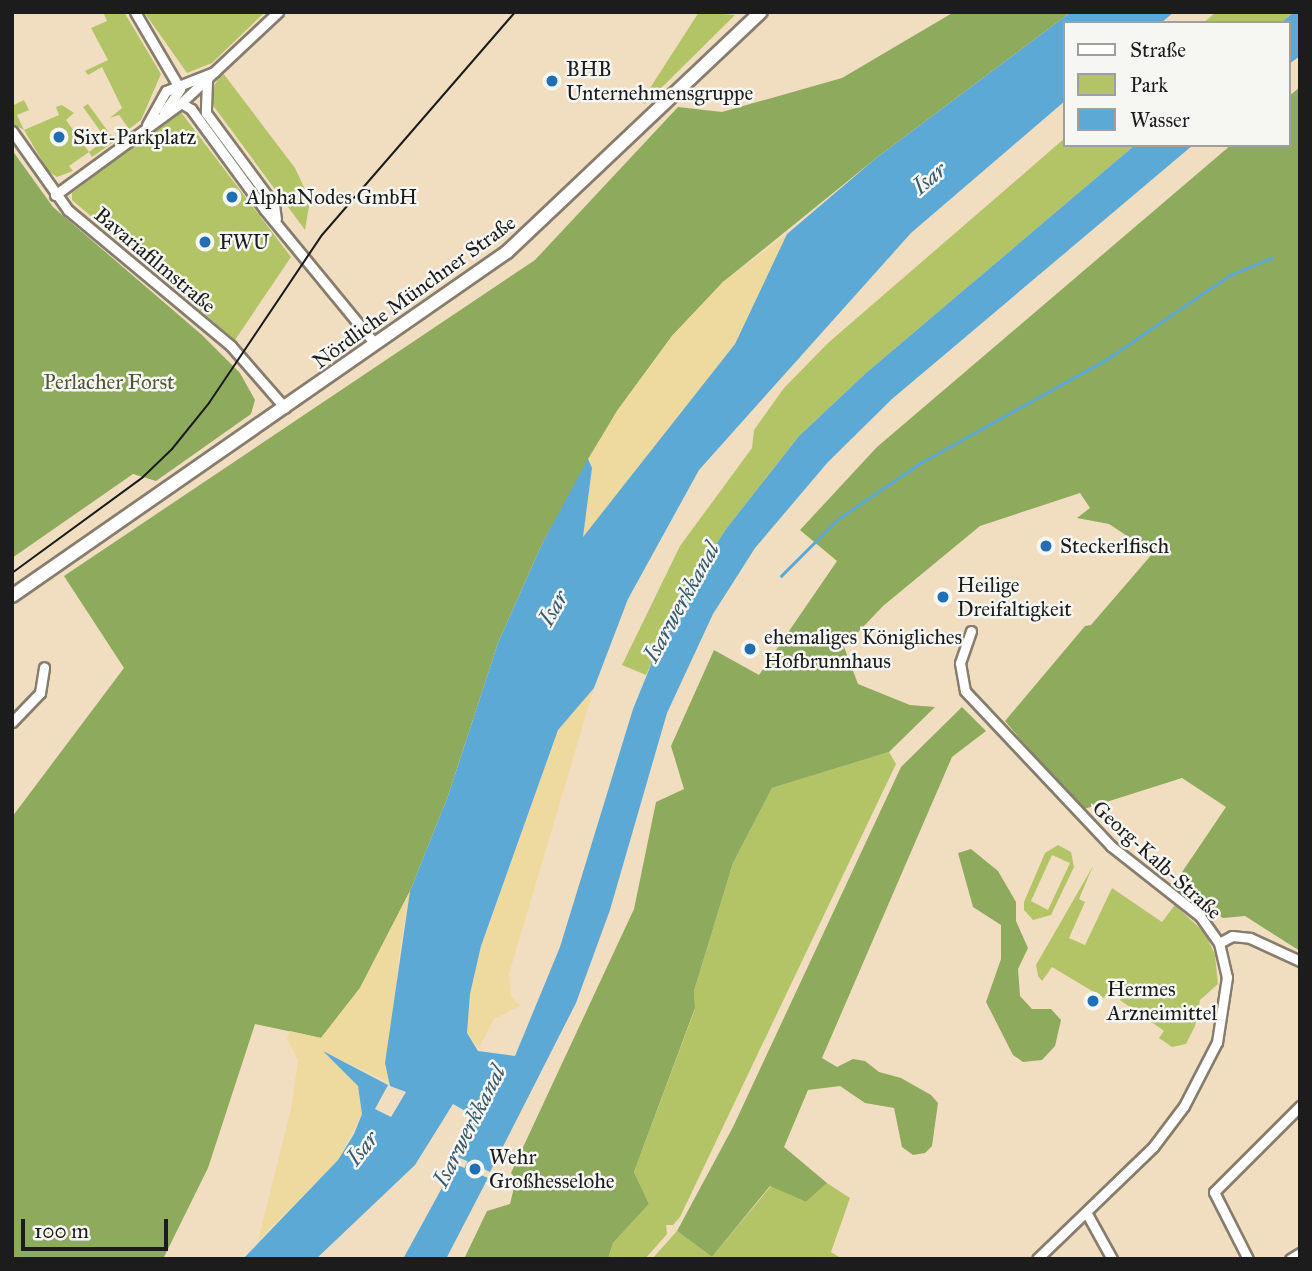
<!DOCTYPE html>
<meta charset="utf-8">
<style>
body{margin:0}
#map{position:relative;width:1312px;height:1271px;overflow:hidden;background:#f1dec0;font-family:"IM FELL Great Primer",serif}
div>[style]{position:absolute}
.green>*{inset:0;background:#b3c467}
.forest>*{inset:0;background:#8eaa5c}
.sand>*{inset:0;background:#eeda9e}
.water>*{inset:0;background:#5da9d6}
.stream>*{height:2.5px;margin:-1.25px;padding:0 1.25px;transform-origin:1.25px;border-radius:1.25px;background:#5da9d6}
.canal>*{height:10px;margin:-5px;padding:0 5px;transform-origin:5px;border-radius:5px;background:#5da9d6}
.roads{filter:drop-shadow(2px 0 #867d6e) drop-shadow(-2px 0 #867d6e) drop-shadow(0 2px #867d6e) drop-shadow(0 -2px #867d6e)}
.minor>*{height:9px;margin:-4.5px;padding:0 4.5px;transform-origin:4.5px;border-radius:4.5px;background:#fff}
.secondary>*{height:12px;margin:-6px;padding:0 6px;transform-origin:6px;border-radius:6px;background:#fff}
.tram>*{height:2px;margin:-1px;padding:0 1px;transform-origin:1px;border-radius:1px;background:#1c1c1c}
.dots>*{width:19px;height:19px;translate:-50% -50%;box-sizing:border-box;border:4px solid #f6f6f2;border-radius:50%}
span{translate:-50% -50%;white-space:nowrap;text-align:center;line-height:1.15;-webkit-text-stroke:5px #f6f6f2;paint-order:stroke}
.poi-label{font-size:21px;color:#1c1c1c}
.left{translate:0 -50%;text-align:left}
.street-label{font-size:21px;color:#1c1c1c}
.park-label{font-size:21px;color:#515736}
.water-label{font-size:23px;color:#395b70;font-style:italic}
.frame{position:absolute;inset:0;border:14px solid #1c1c1c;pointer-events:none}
.legend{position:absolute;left:1063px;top:21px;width:228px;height:126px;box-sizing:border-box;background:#f6f6f2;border:2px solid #9f9f9c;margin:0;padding:9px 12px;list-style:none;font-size:21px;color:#1c1c1c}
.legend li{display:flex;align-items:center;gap:14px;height:35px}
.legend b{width:35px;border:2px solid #9f9f9c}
.scale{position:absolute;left:21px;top:1219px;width:147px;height:32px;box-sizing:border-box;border:4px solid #1c1c1c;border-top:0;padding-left:9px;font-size:21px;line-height:24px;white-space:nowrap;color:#1c1c1c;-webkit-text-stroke:5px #f6f6f2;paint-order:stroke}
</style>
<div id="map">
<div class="green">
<i style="clip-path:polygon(103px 12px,124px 12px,161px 74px,141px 120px,129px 129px,119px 115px,110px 118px,122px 108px,102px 67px,88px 75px,85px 71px,108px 60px,91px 28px,107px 21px)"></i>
<i style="clip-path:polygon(144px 12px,265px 12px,212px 63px,187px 73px)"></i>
<i style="clip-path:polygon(699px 12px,735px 15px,645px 104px,641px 102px)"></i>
<i style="clip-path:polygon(1216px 12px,1294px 12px,1281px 23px,1203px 23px)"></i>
<i style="clip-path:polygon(223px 73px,295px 168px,310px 200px,305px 230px,212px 104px,212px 88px)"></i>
<i style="clip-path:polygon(24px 100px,29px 110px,17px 115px,24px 130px,59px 115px,56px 107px,62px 105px,74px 113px,66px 120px,89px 152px,106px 139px,83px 107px,88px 104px,115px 141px,92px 157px,89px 152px,69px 166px,73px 171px,57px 177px,48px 171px,24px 130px,12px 123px,12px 106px)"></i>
<i style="clip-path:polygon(180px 111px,291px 257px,235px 340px,72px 200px,72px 193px)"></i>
<i style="clip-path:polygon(1065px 138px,1065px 145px,1135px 145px,866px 373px,799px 436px,726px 529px,683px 596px,646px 675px,622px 665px,680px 546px,752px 448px,754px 430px,784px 388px,828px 343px)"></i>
<i style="clip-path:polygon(889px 752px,896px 764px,680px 1217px,673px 1225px,666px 1225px,667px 1234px,645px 1259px,608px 1259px,613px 1243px,649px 1204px,634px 1172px,695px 1009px,694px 991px,733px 863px,772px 788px)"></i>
<i style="clip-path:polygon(evenodd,1058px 845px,1071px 852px,1074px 867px,1051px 915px,1033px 920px,1024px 910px,1024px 902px,1045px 853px,1058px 845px,1052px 855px,1070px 863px,1048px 910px,1031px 901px,1052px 855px)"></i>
<i style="clip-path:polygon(1093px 866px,1079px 899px,1085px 902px,1069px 938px,1085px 945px,1112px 888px,1162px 922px,1175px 905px,1205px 933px,1215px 955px,1218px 984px,1200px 1000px,1195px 1026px,1186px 1044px,1172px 1047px,1159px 1038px,1164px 1031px,1120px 1000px,1124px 993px,1113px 984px,1104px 998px,1052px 967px,1042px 981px,1038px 976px,1036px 965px)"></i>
<i style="clip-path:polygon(827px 1183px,850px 1198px,831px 1252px,842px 1259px,652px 1259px,677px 1231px,712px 1257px,771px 1186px,806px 1202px)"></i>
</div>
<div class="forest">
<i style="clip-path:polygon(954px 12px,1071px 12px,875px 159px,723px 282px,672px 336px,617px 411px,542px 544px,498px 643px,448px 796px,410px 891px,360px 988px,321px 1038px,255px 1024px,208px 1168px,163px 1259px,12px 1259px,12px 817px,124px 668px,64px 576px,535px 260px,678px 107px,722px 112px,842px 78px)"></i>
<i style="clip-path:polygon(1300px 87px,1300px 951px,1245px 916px,1223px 918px,1174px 884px,1226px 807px,1182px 778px,1081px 810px,1005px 721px,1085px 626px,1091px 625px,1153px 553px,1109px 524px,1077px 518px,1090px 508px,1080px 493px,980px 526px,883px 606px,844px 647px,858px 684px,910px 705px,935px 707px,889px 752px,772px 788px,733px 863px,694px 991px,695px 1008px,634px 1172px,649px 1204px,613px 1243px,608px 1259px,464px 1259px,487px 1211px,510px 1204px,516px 1179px,511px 1173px,634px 909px,656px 802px,684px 789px,671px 746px,714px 650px,759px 675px,837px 561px,800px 530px,877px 447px,1231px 145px,1289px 145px,1289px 96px)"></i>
<i style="clip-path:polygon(12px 150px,53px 207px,202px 335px,240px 373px,255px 400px,251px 414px,156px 481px,133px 474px,12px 558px)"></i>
<i style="clip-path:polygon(962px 707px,986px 731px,952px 757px,822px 1058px,837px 1067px,853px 1059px,865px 1061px,879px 1072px,901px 1078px,931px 1095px,938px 1103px,932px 1146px,925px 1153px,913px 1155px,902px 1147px,894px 1108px,865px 1103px,840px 1086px,808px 1090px,784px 1147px,827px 1183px,806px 1202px,770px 1186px,712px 1257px,677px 1231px,733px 1127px,901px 767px)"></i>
<i style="clip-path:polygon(971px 849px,998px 871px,1016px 902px,1016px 921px,1028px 948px,1018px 969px,1020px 996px,1032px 1009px,1051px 1009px,1061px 1020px,1055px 1046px,1042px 1060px,1023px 1062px,1013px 1055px,986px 1002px,1001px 959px,1001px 925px,973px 907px,958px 853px)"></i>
</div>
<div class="sand">
<i style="clip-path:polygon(787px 234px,735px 344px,582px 538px,592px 468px,588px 459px,617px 411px,672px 336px,723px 282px)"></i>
<i style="clip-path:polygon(594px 688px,509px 974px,511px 996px,520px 1006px,494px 1019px,479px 1048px,467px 1033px,470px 994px,481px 946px,558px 730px)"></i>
<i style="clip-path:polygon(410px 891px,398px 961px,389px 1082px,325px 1053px,358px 1086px,362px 1114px,338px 1160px,258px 1241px,291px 1109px,298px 1060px,287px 1039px,290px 1031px,321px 1038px,360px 988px)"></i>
</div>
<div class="water">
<i style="clip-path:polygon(1071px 12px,1174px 12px,1161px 23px,1065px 23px,1065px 101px,911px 233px,699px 470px,628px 599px,594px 688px,558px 730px,481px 946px,470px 994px,467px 1033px,478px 1051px,515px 1056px,560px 947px,633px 709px,657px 650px,683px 596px,726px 529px,799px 436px,866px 373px,1135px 145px,1193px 145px,892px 399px,828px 462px,755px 548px,713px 614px,667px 713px,610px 910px,576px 1003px,490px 1172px,458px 1157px,469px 1125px,467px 1112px,453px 1104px,415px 1165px,316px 1259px,243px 1259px,338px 1160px,354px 1134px,362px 1114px,358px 1086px,323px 1051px,388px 1085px,375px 1109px,391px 1117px,406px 1092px,390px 1086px,385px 1063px,410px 891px,448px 796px,498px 643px,542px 544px,588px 459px,592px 468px,583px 537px,735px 344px,787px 234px,875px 159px)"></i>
<i style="clip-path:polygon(1294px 12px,1300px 12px,1300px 56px,1289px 64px,1289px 23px,1281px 23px)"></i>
<i style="clip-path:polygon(455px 1164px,488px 1178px,446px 1259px,403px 1259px)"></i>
</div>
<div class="stream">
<i style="left:781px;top:576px;width:81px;rotate:-45deg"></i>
<i style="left:838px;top:519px;width:102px;rotate:-34.2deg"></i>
<i style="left:922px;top:462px;width:212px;rotate:-29.1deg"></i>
<i style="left:1107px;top:359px;width:147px;rotate:-34.4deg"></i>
<i style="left:1228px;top:276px;width:47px;rotate:-22.7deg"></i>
</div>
<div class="canal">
<i style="left:462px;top:1184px;width:37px;rotate:-63deg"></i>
</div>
<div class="roads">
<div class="minor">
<i style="left:135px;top:12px;width:89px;rotate:59.7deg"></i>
<i style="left:207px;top:80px;width:33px;rotate:92deg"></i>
<i style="left:206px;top:113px;width:114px;rotate:53.5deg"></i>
<i style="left:274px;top:205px;width:14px;rotate:82deg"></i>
<i style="left:181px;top:103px;width:12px;rotate:31deg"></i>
<i style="left:191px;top:109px;width:125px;rotate:53.8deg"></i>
<i style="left:265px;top:210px;width:173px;rotate:50.6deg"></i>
<i style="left:164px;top:112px;width:28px;rotate:-55deg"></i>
<i style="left:147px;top:125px;width:39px;rotate:-61deg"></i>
<i style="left:166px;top:91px;width:52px;rotate:-21.6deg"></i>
<i style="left:12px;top:131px;width:97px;rotate:54.7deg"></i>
<i style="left:68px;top:210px;width:212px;rotate:39.8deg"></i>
<i style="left:231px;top:346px;width:82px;rotate:48.9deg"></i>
<i style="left:55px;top:195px;width:156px;rotate:-36.1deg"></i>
<i style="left:181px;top:103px;width:133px;rotate:-43.2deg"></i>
<i style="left:971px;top:631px;width:34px;rotate:109deg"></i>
<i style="left:960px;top:663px;width:28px;rotate:80deg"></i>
<i style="left:965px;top:691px;width:213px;rotate:46.7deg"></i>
<i style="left:1111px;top:846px;width:113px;rotate:38.2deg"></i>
<i style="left:1200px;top:916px;width:33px;rotate:55deg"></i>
<i style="left:1219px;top:943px;width:35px;rotate:77deg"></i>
<i style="left:1227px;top:977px;width:66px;rotate:98.7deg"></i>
<i style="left:1217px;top:1042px;width:72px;rotate:117.3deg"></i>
<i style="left:1184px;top:1106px;width:51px;rotate:127.1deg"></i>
<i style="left:1153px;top:1147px;width:161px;rotate:136deg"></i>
<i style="left:12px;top:722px;width:40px;rotate:-46deg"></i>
<i style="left:40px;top:693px;width:26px;rotate:-81deg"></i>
<i style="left:1219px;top:943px;width:15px;rotate:-28deg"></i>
<i style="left:1232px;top:936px;width:18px;rotate:6deg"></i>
<i style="left:1250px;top:938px;width:55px;rotate:24.7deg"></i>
<i style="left:1086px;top:1212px;width:54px;rotate:61deg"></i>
<i style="left:1248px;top:1259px;width:75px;rotate:-116.9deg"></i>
<i style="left:1214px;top:1192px;width:122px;rotate:-45deg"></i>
<i style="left:1290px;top:1259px;width:12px;rotate:-31deg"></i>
</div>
<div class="secondary">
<i style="left:12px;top:596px;width:603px;rotate:-34.8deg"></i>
<i style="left:507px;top:252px;width:349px;rotate:-43.4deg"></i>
</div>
</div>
<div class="tram">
<i style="left:12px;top:573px;width:162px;rotate:-36.2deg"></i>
<i style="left:143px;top:477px;width:40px;rotate:-44deg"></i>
<i style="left:172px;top:449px;width:59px;rotate:-51.2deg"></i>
<i style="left:209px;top:403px;width:202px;rotate:-56.1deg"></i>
<i style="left:322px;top:235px;width:295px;rotate:-49.1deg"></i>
</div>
<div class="dots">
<i style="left:552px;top:81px;background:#1f6fb2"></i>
<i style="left:59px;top:137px;background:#1f6fb2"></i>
<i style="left:232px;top:197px;background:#1f6fb2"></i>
<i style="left:205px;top:242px;background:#1f6fb2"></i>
<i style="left:1046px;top:546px;background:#1f6fb2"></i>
<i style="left:943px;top:597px;background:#1f6fb2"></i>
<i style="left:750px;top:649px;background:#1f6fb2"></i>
<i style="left:1093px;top:1001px;background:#1f6fb2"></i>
<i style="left:475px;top:1169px;background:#1f6fb2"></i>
</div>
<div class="poi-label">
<span class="left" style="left:566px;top:81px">BHB<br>Unternehmensgruppe</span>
<span class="left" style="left:73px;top:137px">Sixt-Parkplatz</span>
<span class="left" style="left:246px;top:197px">AlphaNodes GmbH</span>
<span class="left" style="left:219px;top:242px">FWU</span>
<span class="left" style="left:1060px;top:546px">Steckerlfisch</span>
<span class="left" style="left:957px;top:597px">Heilige<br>Dreifaltigkeit</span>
<span class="left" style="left:764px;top:649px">ehemaliges Königliches<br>Hofbrunnhaus</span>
<span class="left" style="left:1107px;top:1001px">Hermes<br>Arzneimittel</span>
<span class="left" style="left:489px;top:1169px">Wehr<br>Großhesselohe</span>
</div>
<div class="street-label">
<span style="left:155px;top:260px;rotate:40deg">Bavariafilmstraße</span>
<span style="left:414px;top:292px;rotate:-36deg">Nördliche Münchner Straße</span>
<span style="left:1157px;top:860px;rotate:42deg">Georg-Kalb-Straße</span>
</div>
<div class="park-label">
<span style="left:109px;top:382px">Perlacher Forst</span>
</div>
<div class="water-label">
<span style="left:929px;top:178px;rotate:-40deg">Isar</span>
<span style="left:681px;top:602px;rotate:-61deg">Isarwerkkanal</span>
<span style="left:553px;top:608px;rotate:-60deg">Isar</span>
<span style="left:469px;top:1126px;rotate:-63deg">Isarwerkkanal</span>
<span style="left:362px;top:1148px;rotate:-51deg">Isar</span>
</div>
<div class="frame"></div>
<ul class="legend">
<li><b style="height:9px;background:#fff"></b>Straße</li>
<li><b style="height:19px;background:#b3c467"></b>Park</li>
<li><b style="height:19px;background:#5da9d6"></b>Wasser</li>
</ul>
<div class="scale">100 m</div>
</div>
